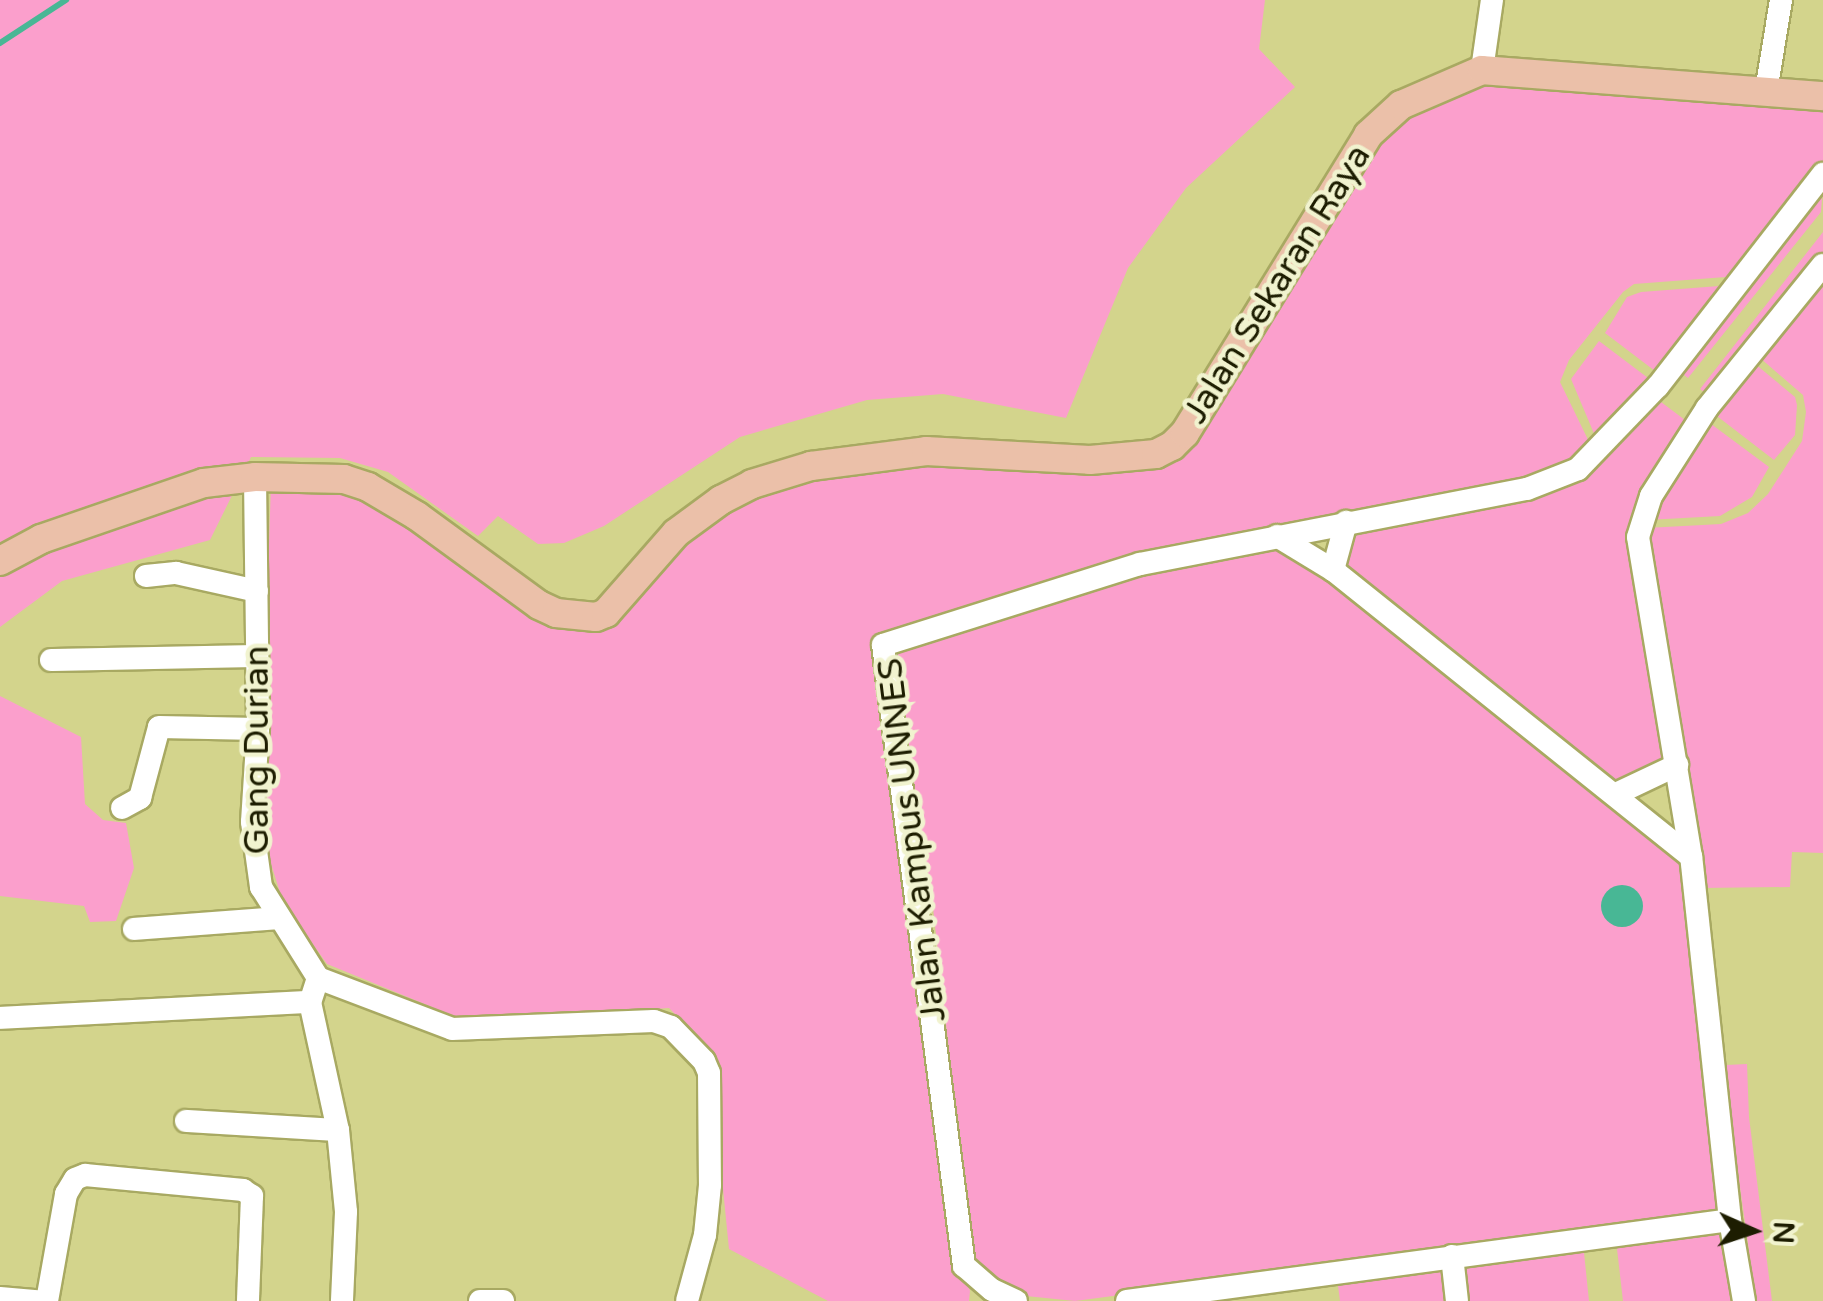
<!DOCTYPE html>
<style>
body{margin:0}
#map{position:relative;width:1823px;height:1301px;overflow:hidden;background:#d3d48c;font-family:"Varela Round",sans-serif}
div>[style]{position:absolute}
.green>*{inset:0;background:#fb9fcc}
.water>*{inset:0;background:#48b795}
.round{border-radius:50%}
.stream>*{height:6px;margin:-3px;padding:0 3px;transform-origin:3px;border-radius:3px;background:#48b795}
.roads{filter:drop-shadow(2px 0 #a8a962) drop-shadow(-2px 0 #a8a962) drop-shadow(0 2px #a8a962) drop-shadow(0 -2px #a8a962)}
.minor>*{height:22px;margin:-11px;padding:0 11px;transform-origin:11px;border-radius:11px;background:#fff}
.major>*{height:28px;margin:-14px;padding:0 14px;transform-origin:14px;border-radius:14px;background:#ebc0a9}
span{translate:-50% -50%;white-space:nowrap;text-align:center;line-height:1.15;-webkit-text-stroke:9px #f1f3cf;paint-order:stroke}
.street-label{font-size:35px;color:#1d1d01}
.north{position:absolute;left:1703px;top:1181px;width:100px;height:100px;-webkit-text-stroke:8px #f1f3cf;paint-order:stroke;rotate:93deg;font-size:28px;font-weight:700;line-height:40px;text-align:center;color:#1d1d01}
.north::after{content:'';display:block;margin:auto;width:35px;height:45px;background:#1d1d01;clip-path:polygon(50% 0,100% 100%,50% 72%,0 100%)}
</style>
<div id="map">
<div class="green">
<i style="clip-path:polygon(0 0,1265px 0,1259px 49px,1295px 87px,1186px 188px,1128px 268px,1066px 418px,943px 394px,867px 400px,740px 437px,604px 526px,564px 543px,538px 544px,498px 516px,478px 536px,388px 472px,340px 458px,251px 457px,210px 540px,62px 581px,0 627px)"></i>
<i style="clip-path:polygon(1483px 78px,1823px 101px,1823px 161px,1739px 276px,1634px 284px,1623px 292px,1569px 360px,1560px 382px,1593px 450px,1526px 482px,1134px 560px,878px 641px,960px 1267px,970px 1291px,969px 1301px,828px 1301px,729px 1249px,709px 1049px,669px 1008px,466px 1021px,327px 964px,283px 902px,260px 829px,271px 482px,365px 489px,592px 624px,673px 547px,756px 492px,856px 463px,1162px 458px,1375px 141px,1402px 118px)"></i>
<i style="clip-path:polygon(1823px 182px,1821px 212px,1688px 378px,1679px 371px)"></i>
<i style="clip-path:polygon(1823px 232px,1823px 256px,1709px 396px,1700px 389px)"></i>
<i style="clip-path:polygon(1823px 276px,1823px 853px,1792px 852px,1790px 887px,1700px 888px,1646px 528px,1721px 524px,1748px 513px,1768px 494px,1802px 441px,1806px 412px,1803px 395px,1759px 357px)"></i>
<i style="clip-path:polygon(1732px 285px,1659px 374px,1605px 333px,1627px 297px,1641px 292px)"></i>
<i style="clip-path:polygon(1599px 341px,1652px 381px,1598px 443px,1571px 379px)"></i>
<i style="clip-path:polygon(1754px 363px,1795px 397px,1797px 405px,1795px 435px,1774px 460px,1713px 413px)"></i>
<i style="clip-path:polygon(1657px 399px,1689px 423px,1644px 495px,1671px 762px,1617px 790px,1338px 568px,1350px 525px,1534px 491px)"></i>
<i style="clip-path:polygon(1707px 421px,1769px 467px,1752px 497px,1720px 516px,1647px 520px)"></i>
<i style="clip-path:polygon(1276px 540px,1330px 572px,1687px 859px,1724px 1215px,1075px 1301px,1016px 1295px,973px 1265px,933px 908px,894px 649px,1142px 569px)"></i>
<i style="clip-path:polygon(0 696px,81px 737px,85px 804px,103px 820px,126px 823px,134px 868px,116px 921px,90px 922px,84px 906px,0 896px)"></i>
<i style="clip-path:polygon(1747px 1064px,1749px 1117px,1772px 1301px,1756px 1301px,1730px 1116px,1726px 1065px)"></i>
<i style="clip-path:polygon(1725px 1227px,1737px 1301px,1623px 1301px,1616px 1240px)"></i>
<i style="clip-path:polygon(1583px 1243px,1589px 1301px,1462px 1301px,1457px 1260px)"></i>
<i style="clip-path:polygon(1447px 1262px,1452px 1301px,1340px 1301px,1337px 1278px)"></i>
</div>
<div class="water">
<i class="round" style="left:1601px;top:885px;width:42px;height:42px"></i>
</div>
<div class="stream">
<i style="left:0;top:43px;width:79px;rotate:-33.1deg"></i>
</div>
<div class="roads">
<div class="minor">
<i style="left:1482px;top:70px;width:71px;rotate:-81.9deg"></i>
<i style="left:1766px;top:91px;width:92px;rotate:-80.6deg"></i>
<i style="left:255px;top:477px;width:252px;rotate:89.3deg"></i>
<i style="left:258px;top:729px;width:93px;rotate:93.7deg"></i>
<i style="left:252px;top:822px;width:66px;rotate:82.1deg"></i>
<i style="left:261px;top:887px;width:107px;rotate:57.9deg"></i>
<i style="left:318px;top:978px;width:25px;rotate:108deg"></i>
<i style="left:310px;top:1002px;width:131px;rotate:77.7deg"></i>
<i style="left:338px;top:1130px;width:82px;rotate:84.4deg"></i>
<i style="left:346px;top:1212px;width:89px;rotate:92.6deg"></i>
<i style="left:1277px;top:536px;width:66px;rotate:31.3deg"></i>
<i style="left:1333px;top:570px;width:459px;rotate:38.7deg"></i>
<i style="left:1333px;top:570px;width:50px;rotate:-74.8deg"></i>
<i style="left:146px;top:576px;width:30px;rotate:-6deg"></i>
<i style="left:176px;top:573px;width:83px;rotate:12.5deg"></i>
<i style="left:51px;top:660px;width:206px;rotate:-1.1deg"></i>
<i style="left:1616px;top:794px;width:68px;rotate:-25.4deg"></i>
<i style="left:122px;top:808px;width:21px;rotate:-29deg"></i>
<i style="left:140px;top:798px;width:73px;rotate:-75deg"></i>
<i style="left:159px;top:727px;width:99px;rotate:1.2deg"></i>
<i style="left:134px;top:929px;width:145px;rotate:-4.3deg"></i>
<i style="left:318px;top:978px;width:143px;rotate:20.8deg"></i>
<i style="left:452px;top:1029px;width:202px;rotate:-2.3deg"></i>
<i style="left:654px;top:1021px;width:18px;rotate:19deg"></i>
<i style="left:671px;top:1027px;width:47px;rotate:45.9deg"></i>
<i style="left:704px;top:1061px;width:13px;rotate:67deg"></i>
<i style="left:709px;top:1073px;width:112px;rotate:89.5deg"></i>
<i style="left:710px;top:1185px;width:50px;rotate:95.7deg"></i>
<i style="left:705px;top:1235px;width:68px;rotate:105.3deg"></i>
<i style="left:0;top:1018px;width:310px;rotate:-3deg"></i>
<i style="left:186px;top:1121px;width:152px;rotate:3.4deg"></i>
<i style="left:1452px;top:1256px;width:45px;rotate:83.7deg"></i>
<i style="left:0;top:1298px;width:37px;rotate:5deg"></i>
<i style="left:47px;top:1301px;width:109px;rotate:-79.9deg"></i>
<i style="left:66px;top:1194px;width:17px;rotate:-59deg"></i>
<i style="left:75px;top:1179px;width:11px;rotate:-22deg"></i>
<i style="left:85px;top:1175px;width:159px;rotate:5.4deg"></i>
<i style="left:243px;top:1190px;width:11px;rotate:34deg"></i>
<i style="left:252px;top:1196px;width:105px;rotate:92.2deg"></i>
<i style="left:480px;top:1301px;width:23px"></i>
<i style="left:1016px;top:1301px;width:26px;rotate:-155deg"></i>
<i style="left:992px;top:1290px;width:37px;rotate:-139deg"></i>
<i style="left:964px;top:1266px;width:626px;rotate:-97.43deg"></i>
<i style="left:883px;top:645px;width:269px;rotate:-17.5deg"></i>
<i style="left:1140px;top:564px;width:394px;rotate:-11deg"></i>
<i style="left:1527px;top:489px;width:55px;rotate:-21.4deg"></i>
<i style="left:1578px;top:469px;width:115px;rotate:-46.1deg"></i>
<i style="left:1658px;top:386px;width:269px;rotate:-52.1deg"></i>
<i style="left:1127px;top:1301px;width:608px;rotate:-7.65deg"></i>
<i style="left:1744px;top:1301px;width:82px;rotate:-99.8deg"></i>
<i style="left:1730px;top:1220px;width:365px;rotate:-96.1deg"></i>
<i style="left:1691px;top:857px;width:324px;rotate:-99.4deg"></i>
<i style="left:1638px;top:537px;width:43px;rotate:-72.4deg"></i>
<i style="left:1651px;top:496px;width:104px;rotate:-57.5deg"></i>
<i style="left:1707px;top:408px;width:184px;rotate:-51deg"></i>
</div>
<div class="major">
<i style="left:0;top:561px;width:47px;rotate:-28.2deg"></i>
<i style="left:41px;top:539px;width:172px;rotate:-19deg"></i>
<i style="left:204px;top:483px;width:51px;rotate:-6.7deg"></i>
<i style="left:255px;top:477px;width:89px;rotate:1.3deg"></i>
<i style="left:344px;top:479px;width:25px;rotate:18deg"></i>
<i style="left:368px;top:487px;width:57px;rotate:30.6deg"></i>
<i style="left:417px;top:516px;width:151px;rotate:36.1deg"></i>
<i style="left:539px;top:605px;width:19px;rotate:25deg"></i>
<i style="left:556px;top:613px;width:40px;rotate:5.7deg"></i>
<i style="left:596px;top:617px;width:11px;rotate:-22deg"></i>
<i style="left:606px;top:613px;width:106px;rotate:-48.8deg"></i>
<i style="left:676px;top:533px;width:56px;rotate:-36.3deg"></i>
<i style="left:721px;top:500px;width:35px;rotate:-27deg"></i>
<i style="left:752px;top:484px;width:62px;rotate:-17deg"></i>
<i style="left:811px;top:466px;width:116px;rotate:-7.4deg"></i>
<i style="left:926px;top:451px;width:164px;rotate:3.1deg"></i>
<i style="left:1090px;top:460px;width:66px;rotate:-5.2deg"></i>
<i style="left:1156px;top:454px;width:18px;rotate:-27deg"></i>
<i style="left:1172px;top:446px;width:18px;rotate:-45deg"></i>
<i style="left:1185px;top:433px;width:350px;rotate:-58.4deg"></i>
<i style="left:1368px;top:135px;width:45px;rotate:-42.3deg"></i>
<i style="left:1401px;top:105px;width:88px;rotate:-23.4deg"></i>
<i style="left:1482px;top:70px;width:342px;rotate:4.4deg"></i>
</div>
</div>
<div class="street-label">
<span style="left:1277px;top:284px;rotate:-58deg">Jalan Sekaran Raya</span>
<span style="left:257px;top:750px;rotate:-90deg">Gang Durian</span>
<span style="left:912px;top:840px;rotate:-97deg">Jalan Kampus UNNES</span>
</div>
<div class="north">N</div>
</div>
